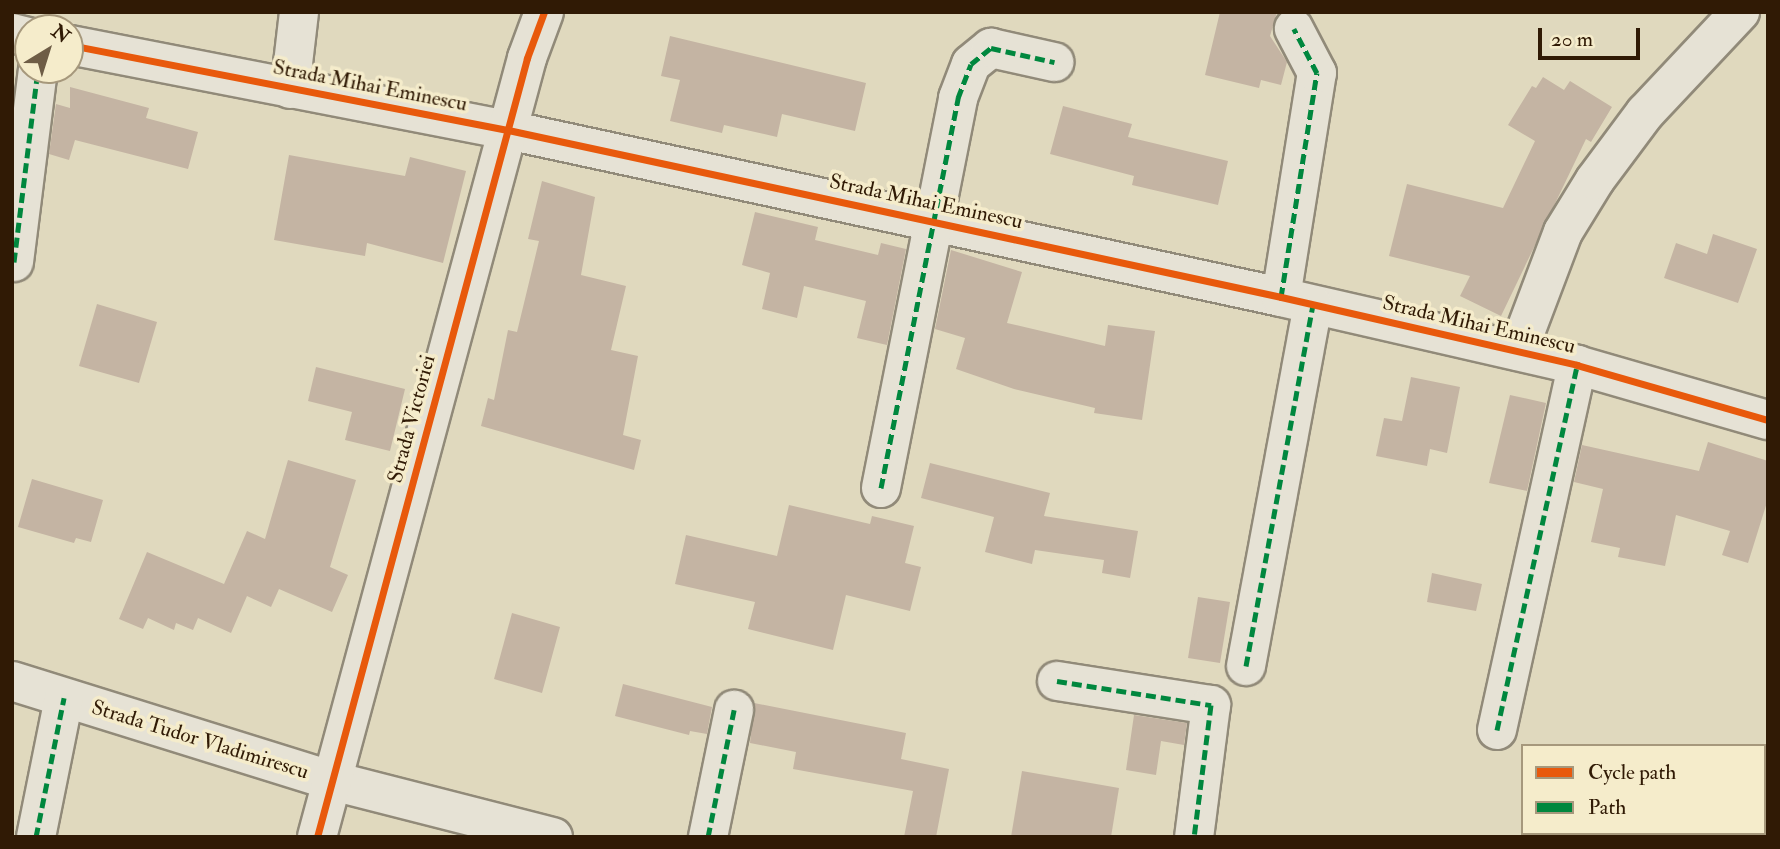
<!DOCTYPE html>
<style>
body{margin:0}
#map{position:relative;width:1780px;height:849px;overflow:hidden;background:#e0d9be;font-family:"IM FELL Double Pica",serif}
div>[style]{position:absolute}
.building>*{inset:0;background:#c4b4a3}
.roads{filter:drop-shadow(2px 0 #918a79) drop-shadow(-2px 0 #918a79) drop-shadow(0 2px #918a79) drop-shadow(0 -2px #918a79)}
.minor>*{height:38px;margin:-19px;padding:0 19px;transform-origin:19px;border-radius:19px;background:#e6e2d5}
.quiet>*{height:5px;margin-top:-2.5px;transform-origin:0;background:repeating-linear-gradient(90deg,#00873e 0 10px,transparent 0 15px)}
.cycleway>*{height:7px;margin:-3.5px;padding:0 3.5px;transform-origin:3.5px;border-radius:3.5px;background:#e8590c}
span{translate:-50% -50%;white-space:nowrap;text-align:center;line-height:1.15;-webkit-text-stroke:7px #f5eccb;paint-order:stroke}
.street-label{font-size:21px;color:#301a05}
.frame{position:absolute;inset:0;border:14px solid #301a05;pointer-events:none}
.legend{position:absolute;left:1521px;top:744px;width:245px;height:91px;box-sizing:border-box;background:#f5eccb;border:2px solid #a6987c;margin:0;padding:9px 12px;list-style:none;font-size:21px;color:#301a05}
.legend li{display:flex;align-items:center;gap:14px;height:35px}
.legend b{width:35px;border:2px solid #a6987c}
.north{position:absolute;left:14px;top:14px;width:70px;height:70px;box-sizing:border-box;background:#f5eccb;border:2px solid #a6987c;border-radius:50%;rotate:38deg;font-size:19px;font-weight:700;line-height:28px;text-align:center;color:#301a05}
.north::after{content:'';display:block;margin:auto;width:24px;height:32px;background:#6e5d46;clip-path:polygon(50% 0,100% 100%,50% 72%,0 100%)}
.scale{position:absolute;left:1538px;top:28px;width:102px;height:32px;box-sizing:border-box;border:4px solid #301a05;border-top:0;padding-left:9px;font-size:21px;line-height:24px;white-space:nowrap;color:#301a05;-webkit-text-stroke:5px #f5eccb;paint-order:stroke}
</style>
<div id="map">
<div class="building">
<i style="clip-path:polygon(1220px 12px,1277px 12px,1270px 36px,1287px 62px,1281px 85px,1261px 80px,1259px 88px,1205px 75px)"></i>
<i style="clip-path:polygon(670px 36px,866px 83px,855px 131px,782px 114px,777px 137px,724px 125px,722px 133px,670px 121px,680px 80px,661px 76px)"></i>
<i style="clip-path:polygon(1543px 77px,1564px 90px,1570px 81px,1612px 107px,1591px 142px,1586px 139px,1501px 316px,1460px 296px,1470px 276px,1389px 256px,1407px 184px,1503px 208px,1535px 141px,1508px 125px,1532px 86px,1536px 88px)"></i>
<i style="clip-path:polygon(70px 87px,149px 108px,146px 118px,198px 132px,188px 169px,75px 140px,69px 160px,49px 154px,56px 104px,70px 108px)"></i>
<i style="clip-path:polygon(1063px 106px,1132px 124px,1128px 137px,1228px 161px,1218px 205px,1132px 185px,1134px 176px,1050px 154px)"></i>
<i style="clip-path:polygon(289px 155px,405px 176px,410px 157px,466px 171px,443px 263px,367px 243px,365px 256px,274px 240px)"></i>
<i style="clip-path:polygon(542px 181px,595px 197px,581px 275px,626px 286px,611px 350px,638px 356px,623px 435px,641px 440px,634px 470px,481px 426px,488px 398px,494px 400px,508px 330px,517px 332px,539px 241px,528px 239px)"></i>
<i style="clip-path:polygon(755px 212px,818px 227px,815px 240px,878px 255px,881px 243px,906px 249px,887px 345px,857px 338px,866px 301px,804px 286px,797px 318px,762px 309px,770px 273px,742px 265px)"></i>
<i style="clip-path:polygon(1713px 234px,1757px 249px,1738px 303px,1664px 278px,1676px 243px,1707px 254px)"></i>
<i style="clip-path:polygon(951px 250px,1022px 272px,1007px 323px,1105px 346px,1108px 325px,1155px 331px,1142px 420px,1094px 413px,1095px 408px,1014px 389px,956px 369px,965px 338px,935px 329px)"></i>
<i style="clip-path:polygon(97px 304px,157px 322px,139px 383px,79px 366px)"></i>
<i style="clip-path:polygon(316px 367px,405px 389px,390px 451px,345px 440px,352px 412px,308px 401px)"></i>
<i style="clip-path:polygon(1411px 377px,1460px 387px,1447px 453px,1430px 449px,1427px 466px,1376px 456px,1384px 418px,1402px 421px)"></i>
<i style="clip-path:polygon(1510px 395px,1546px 403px,1527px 491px,1489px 483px)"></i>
<i style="clip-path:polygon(1708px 442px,1768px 461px,1768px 499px,1748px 563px,1722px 555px,1730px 531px,1676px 515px,1665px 566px,1618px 557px,1620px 548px,1591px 542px,1603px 489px,1574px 482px,1582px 445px,1699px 471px)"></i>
<i style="clip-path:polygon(288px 460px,356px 480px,330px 567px,348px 575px,332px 612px,279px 589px,271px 607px,247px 596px,231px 633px,198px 618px,193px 630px,176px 623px,174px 630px,148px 618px,143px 629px,119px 619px,147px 552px,224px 584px,247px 531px,265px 539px)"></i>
<i style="clip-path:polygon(930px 463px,1050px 493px,1044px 516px,1138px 531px,1130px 578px,1102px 573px,1104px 560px,1035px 550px,1032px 564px,985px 552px,994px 517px,921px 498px)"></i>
<i style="clip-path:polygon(32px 479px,103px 500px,91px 542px,76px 538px,74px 543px,18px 527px)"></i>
<i style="clip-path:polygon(789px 505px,870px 524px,872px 516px,914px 526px,905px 563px,921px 567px,910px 611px,846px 595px,833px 650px,748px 629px,755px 602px,675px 584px,686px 535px,777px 556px)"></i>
<i style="clip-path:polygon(1432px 573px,1482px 584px,1476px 611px,1427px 602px)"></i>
<i style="clip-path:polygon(1198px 597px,1230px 602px,1220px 663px,1188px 658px)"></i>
<i style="clip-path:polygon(512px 613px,560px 627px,542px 693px,494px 679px)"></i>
<i style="clip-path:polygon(623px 684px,712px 707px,707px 734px,690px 731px,689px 735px,615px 716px)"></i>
<i style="clip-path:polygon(754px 703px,906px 733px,901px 759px,949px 769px,936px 837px,904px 837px,913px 791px,793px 769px,796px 752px,750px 743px)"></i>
<i style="clip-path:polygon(1134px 715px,1187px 723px,1184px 745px,1161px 741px,1156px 775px,1126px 770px)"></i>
<i style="clip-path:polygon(1022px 771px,1119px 788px,1111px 837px,1011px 837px)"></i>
</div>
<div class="roads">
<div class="minor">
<i style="left:12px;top:33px;width:16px;rotate:14deg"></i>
<i style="left:70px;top:45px;width:446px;rotate:11deg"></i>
<i style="left:508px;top:130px;width:791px;rotate:12.19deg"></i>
<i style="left:1281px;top:297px;width:304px;rotate:12.9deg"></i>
<i style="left:1577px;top:365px;width:199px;rotate:16.1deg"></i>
<i style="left:290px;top:89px;width:78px;rotate:-83.3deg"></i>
<i style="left:14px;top:262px;width:193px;rotate:-82.9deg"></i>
<i style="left:1281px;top:297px;width:227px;rotate:-80.9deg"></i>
<i style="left:1317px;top:73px;width:50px;rotate:-117.6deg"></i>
<i style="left:1518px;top:351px;width:127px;rotate:-69.3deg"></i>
<i style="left:1563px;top:232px;width:61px;rotate:-58.4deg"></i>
<i style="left:1595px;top:180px;width:84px;rotate:-53.3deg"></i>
<i style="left:1645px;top:113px;width:139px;rotate:-46.8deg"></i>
<i style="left:881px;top:488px;width:398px;rotate:-78.8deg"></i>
<i style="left:958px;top:98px;width:36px;rotate:-69deg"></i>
<i style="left:971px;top:64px;width:26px;rotate:-39deg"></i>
<i style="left:991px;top:48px;width:65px;rotate:12.5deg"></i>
<i style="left:1246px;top:666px;width:367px;rotate:-79.5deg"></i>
<i style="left:12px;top:681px;width:336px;rotate:17.3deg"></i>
<i style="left:333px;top:781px;width:227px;rotate:14.3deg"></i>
<i style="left:1057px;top:681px;width:156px;rotate:8.9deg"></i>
<i style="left:1211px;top:705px;width:133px;rotate:97.3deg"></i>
<i style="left:1497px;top:730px;width:374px;rotate:-77.6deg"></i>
<i style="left:36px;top:837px;width:142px;rotate:-78.6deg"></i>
<i style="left:317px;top:837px;width:807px;rotate:-74.91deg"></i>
<i style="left:527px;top:58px;width:49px;rotate:-69.7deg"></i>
<i style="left:708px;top:837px;width:130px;rotate:-78.4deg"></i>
</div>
</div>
<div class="quiet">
<i style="left:14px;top:262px;width:193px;rotate:-82.9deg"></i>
<i style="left:1281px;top:297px;width:227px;rotate:-80.9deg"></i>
<i style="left:1317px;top:73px;width:50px;rotate:-117.6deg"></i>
<i style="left:881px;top:488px;width:398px;rotate:-78.8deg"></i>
<i style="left:958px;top:98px;width:36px;rotate:-69deg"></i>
<i style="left:971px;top:64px;width:26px;rotate:-39deg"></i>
<i style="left:991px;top:48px;width:65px;rotate:12.5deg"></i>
<i style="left:1246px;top:666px;width:367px;rotate:-79.5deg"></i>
<i style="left:1057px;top:681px;width:156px;rotate:8.9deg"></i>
<i style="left:1211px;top:705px;width:133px;rotate:97.3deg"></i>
<i style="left:1497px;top:730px;width:374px;rotate:-77.6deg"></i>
<i style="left:36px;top:837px;width:142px;rotate:-78.6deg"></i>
<i style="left:708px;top:837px;width:130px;rotate:-78.4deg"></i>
</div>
<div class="cycleway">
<i style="left:70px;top:45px;width:446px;rotate:11deg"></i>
<i style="left:508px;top:130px;width:791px;rotate:12.19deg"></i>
<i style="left:1281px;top:297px;width:304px;rotate:12.9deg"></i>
<i style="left:1577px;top:365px;width:199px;rotate:16.1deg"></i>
<i style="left:317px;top:837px;width:807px;rotate:-74.91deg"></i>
<i style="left:527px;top:58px;width:49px;rotate:-69.7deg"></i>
</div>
<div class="street-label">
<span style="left:370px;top:86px;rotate:11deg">Strada Mihai Eminescu</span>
<span style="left:926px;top:202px;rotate:12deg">Strada Mihai Eminescu</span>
<span style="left:1479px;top:325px;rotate:13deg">Strada Mihai Eminescu</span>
<span style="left:412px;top:419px;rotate:-75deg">Strada Victoriei</span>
<span style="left:200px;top:740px;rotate:17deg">Strada Tudor Vladimirescu</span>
</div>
<div class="frame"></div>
<ul class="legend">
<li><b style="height:9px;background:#e8590c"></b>Cycle path</li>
<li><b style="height:9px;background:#00873e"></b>Path</li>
</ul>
<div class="north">N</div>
<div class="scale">20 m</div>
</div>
